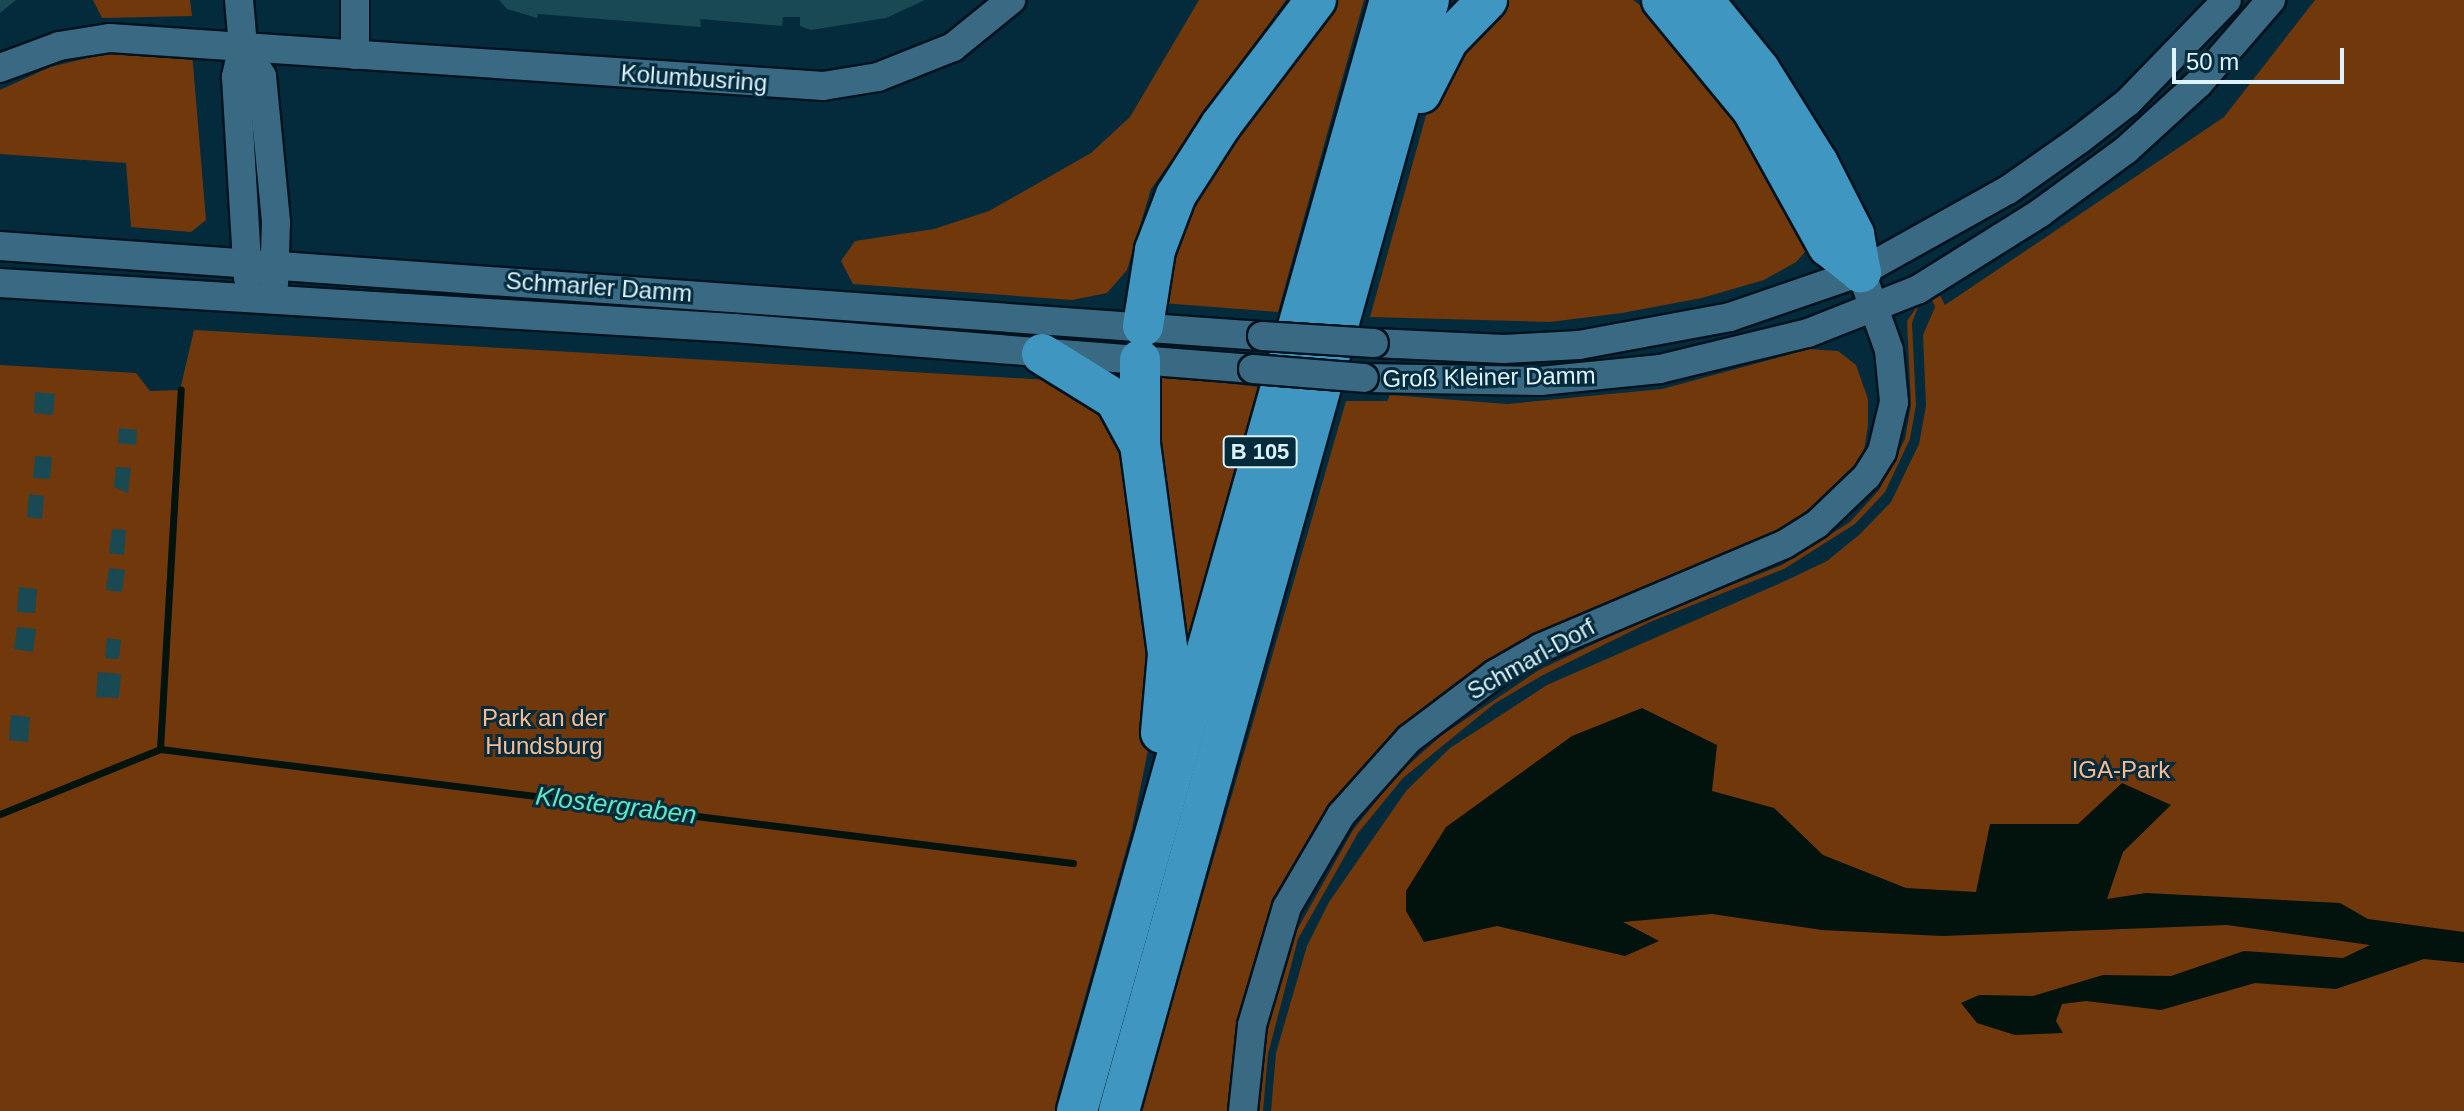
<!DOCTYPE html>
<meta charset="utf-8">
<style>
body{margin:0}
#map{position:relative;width:2464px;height:1111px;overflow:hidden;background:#032b3c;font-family:Arial,sans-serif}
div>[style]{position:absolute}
.green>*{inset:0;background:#71380b}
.water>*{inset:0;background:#02120d}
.stream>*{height:7px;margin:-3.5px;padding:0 3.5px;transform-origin:3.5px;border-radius:3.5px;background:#02120d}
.building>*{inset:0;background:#194952}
.roads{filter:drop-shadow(2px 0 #00121e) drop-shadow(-2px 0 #00121e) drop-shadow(0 2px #00121e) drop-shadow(0 -2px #00121e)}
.minor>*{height:28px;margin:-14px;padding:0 14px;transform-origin:14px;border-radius:14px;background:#3a6a83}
.highway>*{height:40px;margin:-20px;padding:0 20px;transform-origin:20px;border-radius:20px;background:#3f97c1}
.bridges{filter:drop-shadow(2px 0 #00121e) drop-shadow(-2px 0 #00121e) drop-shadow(0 2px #00121e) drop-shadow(0 -2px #00121e)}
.minor-bridge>*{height:28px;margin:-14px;padding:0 14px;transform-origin:14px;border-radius:14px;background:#3a6a83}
span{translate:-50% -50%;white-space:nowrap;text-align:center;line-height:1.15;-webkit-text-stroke:6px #032b3c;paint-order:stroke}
.shield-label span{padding:2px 6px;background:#032b3c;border:2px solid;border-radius:6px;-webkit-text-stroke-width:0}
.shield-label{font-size:22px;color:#ddf2fd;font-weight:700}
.street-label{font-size:24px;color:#ddf2fd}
.park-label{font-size:24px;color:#feba8f}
.water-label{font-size:26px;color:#5de7c3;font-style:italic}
.scale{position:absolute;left:2172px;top:48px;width:172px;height:36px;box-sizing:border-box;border:4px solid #ddf2fd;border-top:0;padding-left:10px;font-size:24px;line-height:28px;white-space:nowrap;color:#ddf2fd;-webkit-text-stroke:6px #032b3c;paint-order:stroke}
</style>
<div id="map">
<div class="green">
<i style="clip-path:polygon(93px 0,190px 0,192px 16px,102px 18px)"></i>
<i style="clip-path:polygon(1199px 0,1286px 0,1151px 189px,1127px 270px,1107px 293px,1072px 300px,853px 284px,841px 261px,855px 241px,934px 229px,989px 211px,1091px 153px,1130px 117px)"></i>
<i style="clip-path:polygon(1333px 0,1364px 0,1278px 312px,1162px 303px,1182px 211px)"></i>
<i style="clip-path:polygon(1508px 0,1633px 0,1671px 27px,1773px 167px,1812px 244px,1796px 262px,1764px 280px,1702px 298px,1622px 313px,1550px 322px,1370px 317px,1433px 90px,1481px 18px)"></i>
<i style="clip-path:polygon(2315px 0,2464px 0,2464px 1111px,1271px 1111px,1276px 1053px,1307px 946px,1329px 902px,1406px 791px,1450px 748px,1547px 685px,1785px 581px,1827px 561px,1860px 534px,1891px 502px,1919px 444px,1926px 406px,1923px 335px,1935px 307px,1931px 297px,1938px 292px,1945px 305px,2224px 117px)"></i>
<i style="clip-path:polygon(192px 52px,206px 220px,191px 232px,131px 227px,126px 163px,0 154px,0 90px,50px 67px,108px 53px)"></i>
<i style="clip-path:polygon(1919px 304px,1912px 323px,1916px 405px,1910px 439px,1885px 492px,1855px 524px,1784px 569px,1650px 622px,1543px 675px,1494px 704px,1403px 778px,1358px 833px,1298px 939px,1268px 1054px,1263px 1111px,1257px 1111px,1261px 1053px,1293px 937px,1353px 830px,1398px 774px,1442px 735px,1539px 670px,1648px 618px,1782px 565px,1850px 522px,1879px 490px,1905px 439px,1911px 405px,1907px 321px)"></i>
<i style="clip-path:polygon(194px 330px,1050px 380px,1089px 392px,1135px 478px,1154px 721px,1132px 829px,1057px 1097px,1147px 1088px,1346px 401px,1387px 401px,1390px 395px,1507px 404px,1662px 389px,1809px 349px,1838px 351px,1856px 365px,1868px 399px,1868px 425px,1864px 451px,1850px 477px,1816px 514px,1473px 678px,1299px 861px,1233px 1111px,0 1111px,0 365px,136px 373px,150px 391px,180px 390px)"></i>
<i style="clip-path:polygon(1166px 376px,1259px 387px,1179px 675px,1149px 433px,1157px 378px)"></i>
</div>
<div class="water">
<i style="clip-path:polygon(1642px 708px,1717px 745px,1712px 791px,1774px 808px,1823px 855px,1906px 888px,1976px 892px,1990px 824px,2078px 824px,2122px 783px,2171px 805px,2123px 852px,2107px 899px,2146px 893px,2340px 903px,2368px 919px,2464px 932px,2464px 963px,2424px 959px,2336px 989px,2255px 983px,2161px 1010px,2086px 1001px,2062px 1004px,2056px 1021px,2063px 1033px,2015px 1035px,1977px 1023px,1961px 1003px,1979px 995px,2033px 996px,2103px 975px,2171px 976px,2244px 951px,2343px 958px,2370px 945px,2227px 925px,1942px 936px,1822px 930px,1712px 914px,1623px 922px,1659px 941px,1625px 956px,1497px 926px,1424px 942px,1406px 911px,1406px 891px,1446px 827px,1572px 736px)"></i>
</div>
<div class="stream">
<i style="left:160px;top:749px;width:360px;rotate:-86.7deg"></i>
<i style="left:0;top:814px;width:173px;rotate:-22.1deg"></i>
<i style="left:160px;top:749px;width:920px;rotate:7.12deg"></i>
</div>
<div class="building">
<i style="clip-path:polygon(0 0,16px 0,0 13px)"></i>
<i style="clip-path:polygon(499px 0,925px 0,886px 18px,811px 30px,800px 26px,800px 17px,783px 17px,782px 26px,700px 19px,701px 27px,538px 14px,537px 18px,507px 9px)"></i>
<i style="clip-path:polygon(35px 392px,55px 394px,53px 415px,34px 413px)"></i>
<i style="clip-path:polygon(119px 428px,137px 430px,136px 445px,118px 443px)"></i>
<i style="clip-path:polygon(35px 456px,52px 457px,50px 479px,33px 478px)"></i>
<i style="clip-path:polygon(116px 467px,131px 468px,128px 493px,114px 487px)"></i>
<i style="clip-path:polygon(29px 494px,44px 496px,42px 519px,27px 517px)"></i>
<i style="clip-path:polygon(112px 529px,126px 530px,124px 555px,109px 553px)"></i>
<i style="clip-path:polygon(109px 568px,125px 570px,122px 592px,106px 590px)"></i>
<i style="clip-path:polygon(19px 587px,37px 589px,35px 613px,17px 612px)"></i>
<i style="clip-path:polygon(17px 627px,36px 629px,33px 652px,14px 649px)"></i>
<i style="clip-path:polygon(107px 638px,121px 640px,119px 659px,105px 658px)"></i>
<i style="clip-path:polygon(98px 672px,121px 674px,119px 698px,96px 697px)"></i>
<i style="clip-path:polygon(11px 715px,30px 717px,28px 742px,9px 740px)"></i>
</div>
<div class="roads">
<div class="minor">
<i style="left:239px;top:0;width:46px;rotate:85deg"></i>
<i style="left:243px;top:46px;width:32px;rotate:103deg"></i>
<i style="left:236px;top:77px;width:201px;rotate:86.6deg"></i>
<i style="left:243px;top:46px;width:36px;rotate:58deg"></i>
<i style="left:262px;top:76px;width:147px;rotate:84.5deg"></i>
<i style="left:276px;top:222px;width:62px;rotate:91.8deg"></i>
<i style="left:355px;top:55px;width:55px;rotate:-90deg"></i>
<i style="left:0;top:68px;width:63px;rotate:-20.4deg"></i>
<i style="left:59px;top:46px;width:52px;rotate:-8.9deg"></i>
<i style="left:110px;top:38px;width:715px;rotate:3.85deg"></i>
<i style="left:823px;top:86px;width:56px;rotate:-9.3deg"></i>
<i style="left:878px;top:77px;width:81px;rotate:-21.8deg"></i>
<i style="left:953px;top:47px;width:75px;rotate:-39deg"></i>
<i style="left:0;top:246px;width:1265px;rotate:4.08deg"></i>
<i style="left:0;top:283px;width:735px;rotate:3.51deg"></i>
<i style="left:734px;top:328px;width:521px;rotate:4.52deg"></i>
<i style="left:1374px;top:343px;width:130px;rotate:2.6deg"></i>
<i style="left:1504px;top:349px;width:75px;rotate:-3.1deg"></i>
<i style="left:1579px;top:345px;width:154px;rotate:-10.5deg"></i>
<i style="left:1730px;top:317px;width:139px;rotate:-19deg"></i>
<i style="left:1861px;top:272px;width:168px;rotate:-29.2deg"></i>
<i style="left:2008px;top:190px;width:87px;rotate:-35.2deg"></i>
<i style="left:2079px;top:140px;width:62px;rotate:-37.8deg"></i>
<i style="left:2128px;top:102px;width:142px;rotate:-45.9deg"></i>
<i style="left:1364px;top:378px;width:176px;rotate:1deg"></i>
<i style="left:1540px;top:381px;width:121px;rotate:-5.7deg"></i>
<i style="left:1660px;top:369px;width:152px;rotate:-13.7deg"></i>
<i style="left:1808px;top:333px;width:119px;rotate:-21.6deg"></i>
<i style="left:1919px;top:289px;width:143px;rotate:-32.1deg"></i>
<i style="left:2040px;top:213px;width:107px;rotate:-36.2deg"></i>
<i style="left:2126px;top:150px;width:99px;rotate:-42.5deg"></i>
<i style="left:2199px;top:83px;width:110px;rotate:-49.1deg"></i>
<i style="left:1243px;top:1111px;width:86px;rotate:-84deg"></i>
<i style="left:1252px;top:1025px;width:123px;rotate:-73.5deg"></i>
<i style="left:1287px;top:907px;width:107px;rotate:-59.6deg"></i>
<i style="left:1341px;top:815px;width:102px;rotate:-48.2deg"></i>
<i style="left:1409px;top:739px;width:108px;rotate:-37.1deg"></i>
<i style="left:1495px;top:674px;width:52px;rotate:-30deg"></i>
<i style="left:1540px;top:648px;width:266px;rotate:-23deg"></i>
<i style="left:1785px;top:544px;width:38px;rotate:-32deg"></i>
<i style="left:1817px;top:524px;width:69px;rotate:-43.8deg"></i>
<i style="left:1867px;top:476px;width:28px;rotate:-58deg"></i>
<i style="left:1882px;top:452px;width:51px;rotate:-76.5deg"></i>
<i style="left:1894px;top:402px;width:52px;rotate:-95.5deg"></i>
<i style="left:1889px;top:350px;width:83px;rotate:-109.7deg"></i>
</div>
<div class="highway">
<i style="left:1662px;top:0;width:141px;rotate:50.5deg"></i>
<i style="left:1752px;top:109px;width:157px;rotate:61deg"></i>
<i style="left:1828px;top:246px;width:42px;rotate:38.2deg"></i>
<i style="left:1703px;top:0;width:89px;rotate:50.9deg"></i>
<i style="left:1759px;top:69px;width:111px;rotate:57.9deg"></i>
<i style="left:1818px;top:163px;width:80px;rotate:63.1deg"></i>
<i style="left:1854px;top:234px;width:39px;rotate:80deg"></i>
<i style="left:1421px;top:93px;width:59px;rotate:-63deg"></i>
<i style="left:1448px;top:40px;width:56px;rotate:-45.7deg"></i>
<i style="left:1143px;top:326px;width:77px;rotate:-81deg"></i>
<i style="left:1155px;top:250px;width:59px;rotate:-69.1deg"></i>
<i style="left:1176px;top:195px;width:83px;rotate:-57.3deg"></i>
<i style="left:1221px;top:125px;width:157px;rotate:-52.8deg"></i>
<i style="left:1042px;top:354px;width:86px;rotate:31.7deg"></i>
<i style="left:1115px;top:399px;width:50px;rotate:61.4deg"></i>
<i style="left:1140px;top:360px;width:84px;rotate:90deg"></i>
<i style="left:1140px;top:444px;width:212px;rotate:82.4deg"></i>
<i style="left:1168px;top:654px;width:79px;rotate:95.1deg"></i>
<i style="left:1077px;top:1111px;width:1154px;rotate:-74.27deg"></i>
<i style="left:1119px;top:1111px;width:1153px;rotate:-74.41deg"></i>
</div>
</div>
<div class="bridges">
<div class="minor-bridge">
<i style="left:1262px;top:336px;width:112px;rotate:3.6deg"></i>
<i style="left:1253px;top:369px;width:111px;rotate:4.6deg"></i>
</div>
</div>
<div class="shield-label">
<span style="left:1260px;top:452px">B 105</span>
</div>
<div class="street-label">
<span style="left:694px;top:78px;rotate:4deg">Kolumbusring</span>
<span style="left:599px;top:287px;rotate:4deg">Schmarler Damm</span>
<span style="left:1489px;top:377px;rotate:-1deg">Groß Kleiner Damm</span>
<span style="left:1531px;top:659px;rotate:-29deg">Schmarl-Dorf</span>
</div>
<div class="park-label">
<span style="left:544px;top:732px">Park an der<br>Hundsburg</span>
<span style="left:2121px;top:770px">IGA-Park</span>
</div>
<div class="water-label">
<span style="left:616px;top:806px;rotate:7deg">Klostergraben</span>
</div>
<div class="scale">50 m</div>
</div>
